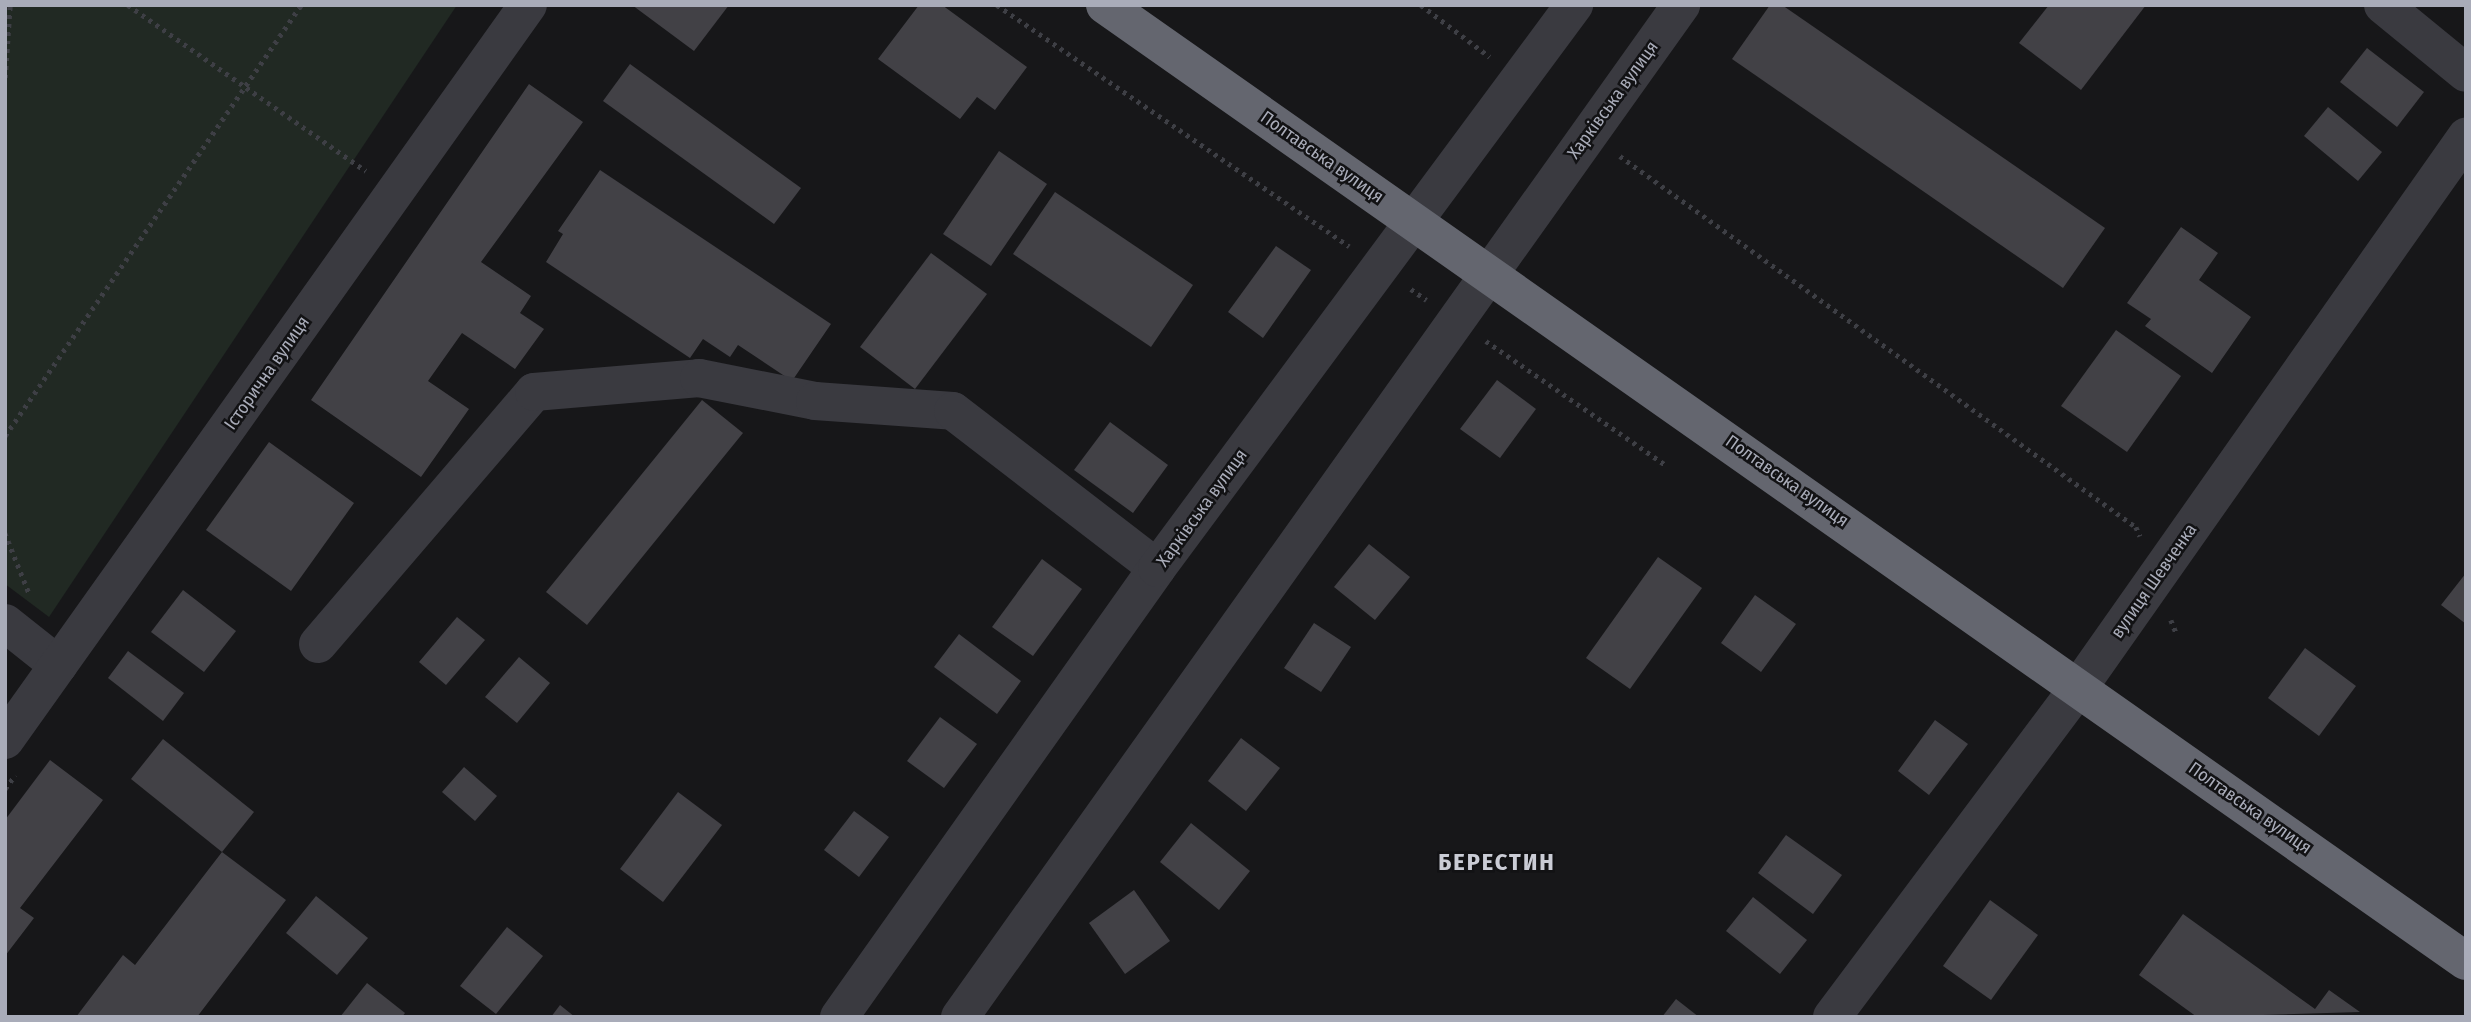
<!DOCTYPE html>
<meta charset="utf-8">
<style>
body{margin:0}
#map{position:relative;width:2471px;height:1022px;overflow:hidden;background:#171719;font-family:"Fira Sans Condensed",sans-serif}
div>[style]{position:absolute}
.green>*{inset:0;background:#212923}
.building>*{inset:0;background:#424146}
.path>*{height:4.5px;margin-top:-2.25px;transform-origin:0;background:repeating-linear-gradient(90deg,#3e3f45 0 3.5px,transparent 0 8.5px)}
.minor>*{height:38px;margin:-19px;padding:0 19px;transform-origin:19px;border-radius:19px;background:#3a3a40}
.highway>*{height:38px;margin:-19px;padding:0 19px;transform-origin:19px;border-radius:19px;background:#64666f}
span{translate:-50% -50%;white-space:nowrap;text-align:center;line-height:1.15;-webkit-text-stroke:5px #121214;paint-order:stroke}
.street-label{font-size:18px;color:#a9acb9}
.district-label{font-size:24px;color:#caccd5;font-weight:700;letter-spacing:2px}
.frame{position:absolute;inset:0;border:7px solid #a9acb9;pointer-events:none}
</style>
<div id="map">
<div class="green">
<i style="clip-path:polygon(5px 5px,457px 5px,49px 617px,5px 584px)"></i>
</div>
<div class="building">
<i style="clip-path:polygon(632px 5px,729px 5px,694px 51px)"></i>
<i style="clip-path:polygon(919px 5px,942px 5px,1027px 67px,995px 110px,977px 97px,960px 119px,878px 59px)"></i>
<i style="clip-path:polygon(1770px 5px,1782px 5px,2105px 228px,2063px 288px,1732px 59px)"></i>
<i style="clip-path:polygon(2049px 5px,2146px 5px,2081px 90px,2019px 43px)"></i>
<i style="clip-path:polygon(2367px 48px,2424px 92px,2397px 127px,2340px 82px)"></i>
<i style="clip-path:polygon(630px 64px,801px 188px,774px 224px,603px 101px)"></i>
<i style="clip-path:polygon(529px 84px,583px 122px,481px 262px,531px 296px,520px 313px,544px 329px,515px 369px,462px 333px,428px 381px,469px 409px,421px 477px,311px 400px)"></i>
<i style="clip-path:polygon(2328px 107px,2382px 152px,2358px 181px,2304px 136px)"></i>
<i style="clip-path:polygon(999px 151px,1047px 184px,991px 266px,943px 234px)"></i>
<i style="clip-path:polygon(600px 170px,831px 324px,792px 381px,738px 345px,730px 357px,703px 339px,690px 358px,546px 262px,563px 234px,558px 231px)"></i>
<i style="clip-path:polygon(1055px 192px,1193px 285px,1151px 347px,1013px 254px)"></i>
<i style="clip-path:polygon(2181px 227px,2218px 253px,2199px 280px,2251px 317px,2212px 373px,2145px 326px,2151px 319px,2127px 303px)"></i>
<i style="clip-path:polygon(1276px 246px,1311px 270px,1263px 338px,1228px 312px)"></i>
<i style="clip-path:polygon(931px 253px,987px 294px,915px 389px,860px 347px)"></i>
<i style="clip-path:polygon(2116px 330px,2181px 376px,2127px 452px,2061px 406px)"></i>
<i style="clip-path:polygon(1497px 380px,1536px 409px,1500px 458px,1460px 429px)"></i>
<i style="clip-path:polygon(702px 400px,743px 433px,587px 625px,546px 592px)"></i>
<i style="clip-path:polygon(1110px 422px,1168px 465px,1133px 513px,1074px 470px)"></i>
<i style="clip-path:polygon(269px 442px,354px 503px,291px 591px,206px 530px)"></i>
<i style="clip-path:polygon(1369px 544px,1410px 577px,1375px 620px,1334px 587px)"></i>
<i style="clip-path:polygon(1658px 557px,1702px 588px,1630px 689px,1586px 658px)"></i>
<i style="clip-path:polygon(1042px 559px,1082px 589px,1033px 656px,992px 627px)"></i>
<i style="clip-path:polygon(2466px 573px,2466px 624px,2441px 605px)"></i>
<i style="clip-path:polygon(183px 590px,236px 631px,204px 672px,151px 632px)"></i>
<i style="clip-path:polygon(1755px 595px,1796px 624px,1761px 672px,1721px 643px)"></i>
<i style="clip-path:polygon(457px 617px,485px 640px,446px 685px,419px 662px)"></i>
<i style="clip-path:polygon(1314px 623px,1351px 647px,1321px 692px,1284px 668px)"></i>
<i style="clip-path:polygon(959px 634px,1021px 681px,997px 714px,934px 667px)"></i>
<i style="clip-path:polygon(2305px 648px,2356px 686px,2319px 736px,2268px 698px)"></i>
<i style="clip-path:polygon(128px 651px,184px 693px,163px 721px,108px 678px)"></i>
<i style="clip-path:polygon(519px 657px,550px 683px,517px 723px,485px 697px)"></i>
<i style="clip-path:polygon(940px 717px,977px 744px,944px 788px,907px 761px)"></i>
<i style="clip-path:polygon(1935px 720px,1968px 744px,1929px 795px,1898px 771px)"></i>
<i style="clip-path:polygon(1241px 738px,1280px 768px,1246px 811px,1208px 781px)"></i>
<i style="clip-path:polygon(163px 739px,254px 812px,222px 852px,131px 779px)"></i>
<i style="clip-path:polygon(50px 760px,103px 800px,20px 908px,34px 918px,5px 956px,5px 820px)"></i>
<i style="clip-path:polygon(464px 767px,497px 796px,475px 821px,442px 792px)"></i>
<i style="clip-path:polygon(678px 792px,722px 825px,663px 902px,620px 869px)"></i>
<i style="clip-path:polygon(854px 811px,889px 837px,859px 877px,824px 850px)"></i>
<i style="clip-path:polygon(1191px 823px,1250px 871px,1219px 910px,1160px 862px)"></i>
<i style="clip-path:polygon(1786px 835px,1842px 875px,1813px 914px,1758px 873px)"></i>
<i style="clip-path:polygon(222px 852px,286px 900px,197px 1017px,76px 1017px,123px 955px,135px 965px)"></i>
<i style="clip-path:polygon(1134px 890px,1170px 941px,1125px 974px,1089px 923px)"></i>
<i style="clip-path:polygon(316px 896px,368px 938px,337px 975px,286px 933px)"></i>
<i style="clip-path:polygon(1753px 897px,1807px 940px,1780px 974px,1726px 931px)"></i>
<i style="clip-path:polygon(1990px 900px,2038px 935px,1991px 1000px,1943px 966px)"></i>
<i style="clip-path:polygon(2183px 914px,2315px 1009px,2329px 990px,2360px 1012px,2197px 1017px,2139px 975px)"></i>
<i style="clip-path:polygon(507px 927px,543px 956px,496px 1014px,460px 986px)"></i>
<i style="clip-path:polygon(367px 983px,405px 1013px,402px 1017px,340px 1017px)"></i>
<i style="clip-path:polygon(1676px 999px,1699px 1017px,1662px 1017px)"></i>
<i style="clip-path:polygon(560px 1005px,575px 1017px,551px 1017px)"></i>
</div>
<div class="path">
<i style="left:128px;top:5px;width:290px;rotate:34.9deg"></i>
<i style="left:997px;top:5px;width:427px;rotate:34.4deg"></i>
<i style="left:1421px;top:5px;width:86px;rotate:37deg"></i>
<i style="left:5px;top:78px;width:73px;rotate:-86.1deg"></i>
<i style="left:1620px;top:156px;width:636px;rotate:35.72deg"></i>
<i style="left:2136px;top:527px;width:10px;rotate:66deg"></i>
<i style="left:1411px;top:289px;width:19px;rotate:35deg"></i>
<i style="left:1486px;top:341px;width:220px;rotate:34.6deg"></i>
<i style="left:5px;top:436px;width:523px;rotate:-55.52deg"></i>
<i style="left:5px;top:533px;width:65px;rotate:68.2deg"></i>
<i style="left:2171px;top:620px;width:16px;rotate:68deg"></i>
<i style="left:5px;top:789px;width:17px;rotate:-54deg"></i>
</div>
<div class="minor">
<i style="left:2383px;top:5px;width:107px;rotate:39.3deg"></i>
<i style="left:5px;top:623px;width:68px;rotate:38.4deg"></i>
<i style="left:318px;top:644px;width:332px;rotate:-49.4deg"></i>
<i style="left:534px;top:392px;width:166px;rotate:-4.8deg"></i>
<i style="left:699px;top:378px;width:118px;rotate:11.2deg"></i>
<i style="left:815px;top:401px;width:138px;rotate:4.1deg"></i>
<i style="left:953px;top:411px;width:257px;rotate:37.6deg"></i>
<i style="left:5px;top:740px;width:902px;rotate:-54.57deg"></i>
<i style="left:839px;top:1017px;width:550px;rotate:-54.69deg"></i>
<i style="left:1157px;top:568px;width:701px;rotate:-53.47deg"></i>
<i style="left:960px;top:1017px;width:1243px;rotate:-54.53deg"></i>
<i style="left:1832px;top:1017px;width:412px;rotate:-53.2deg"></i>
<i style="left:2079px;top:687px;width:673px;rotate:-54.87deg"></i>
</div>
<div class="highway">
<i style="left:1105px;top:5px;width:1663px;rotate:35.09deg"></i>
</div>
<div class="street-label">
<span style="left:1613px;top:100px;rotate:-54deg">Харківська вулиця</span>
<span style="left:1322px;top:157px;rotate:35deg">Полтавська вулиця</span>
<span style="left:267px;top:373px;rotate:-55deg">Історична вулиця</span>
<span style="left:1787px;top:481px;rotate:35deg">Полтавська вулиця</span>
<span style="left:1202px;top:508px;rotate:-54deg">Харківська вулиця</span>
<span style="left:2154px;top:581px;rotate:-55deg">вулиця Шевченка</span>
<span style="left:2250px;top:808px;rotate:35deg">Полтавська вулиця</span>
</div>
<div class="district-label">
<span style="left:1497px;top:863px">БЕРЕСТИН</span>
</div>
<div class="frame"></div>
</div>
